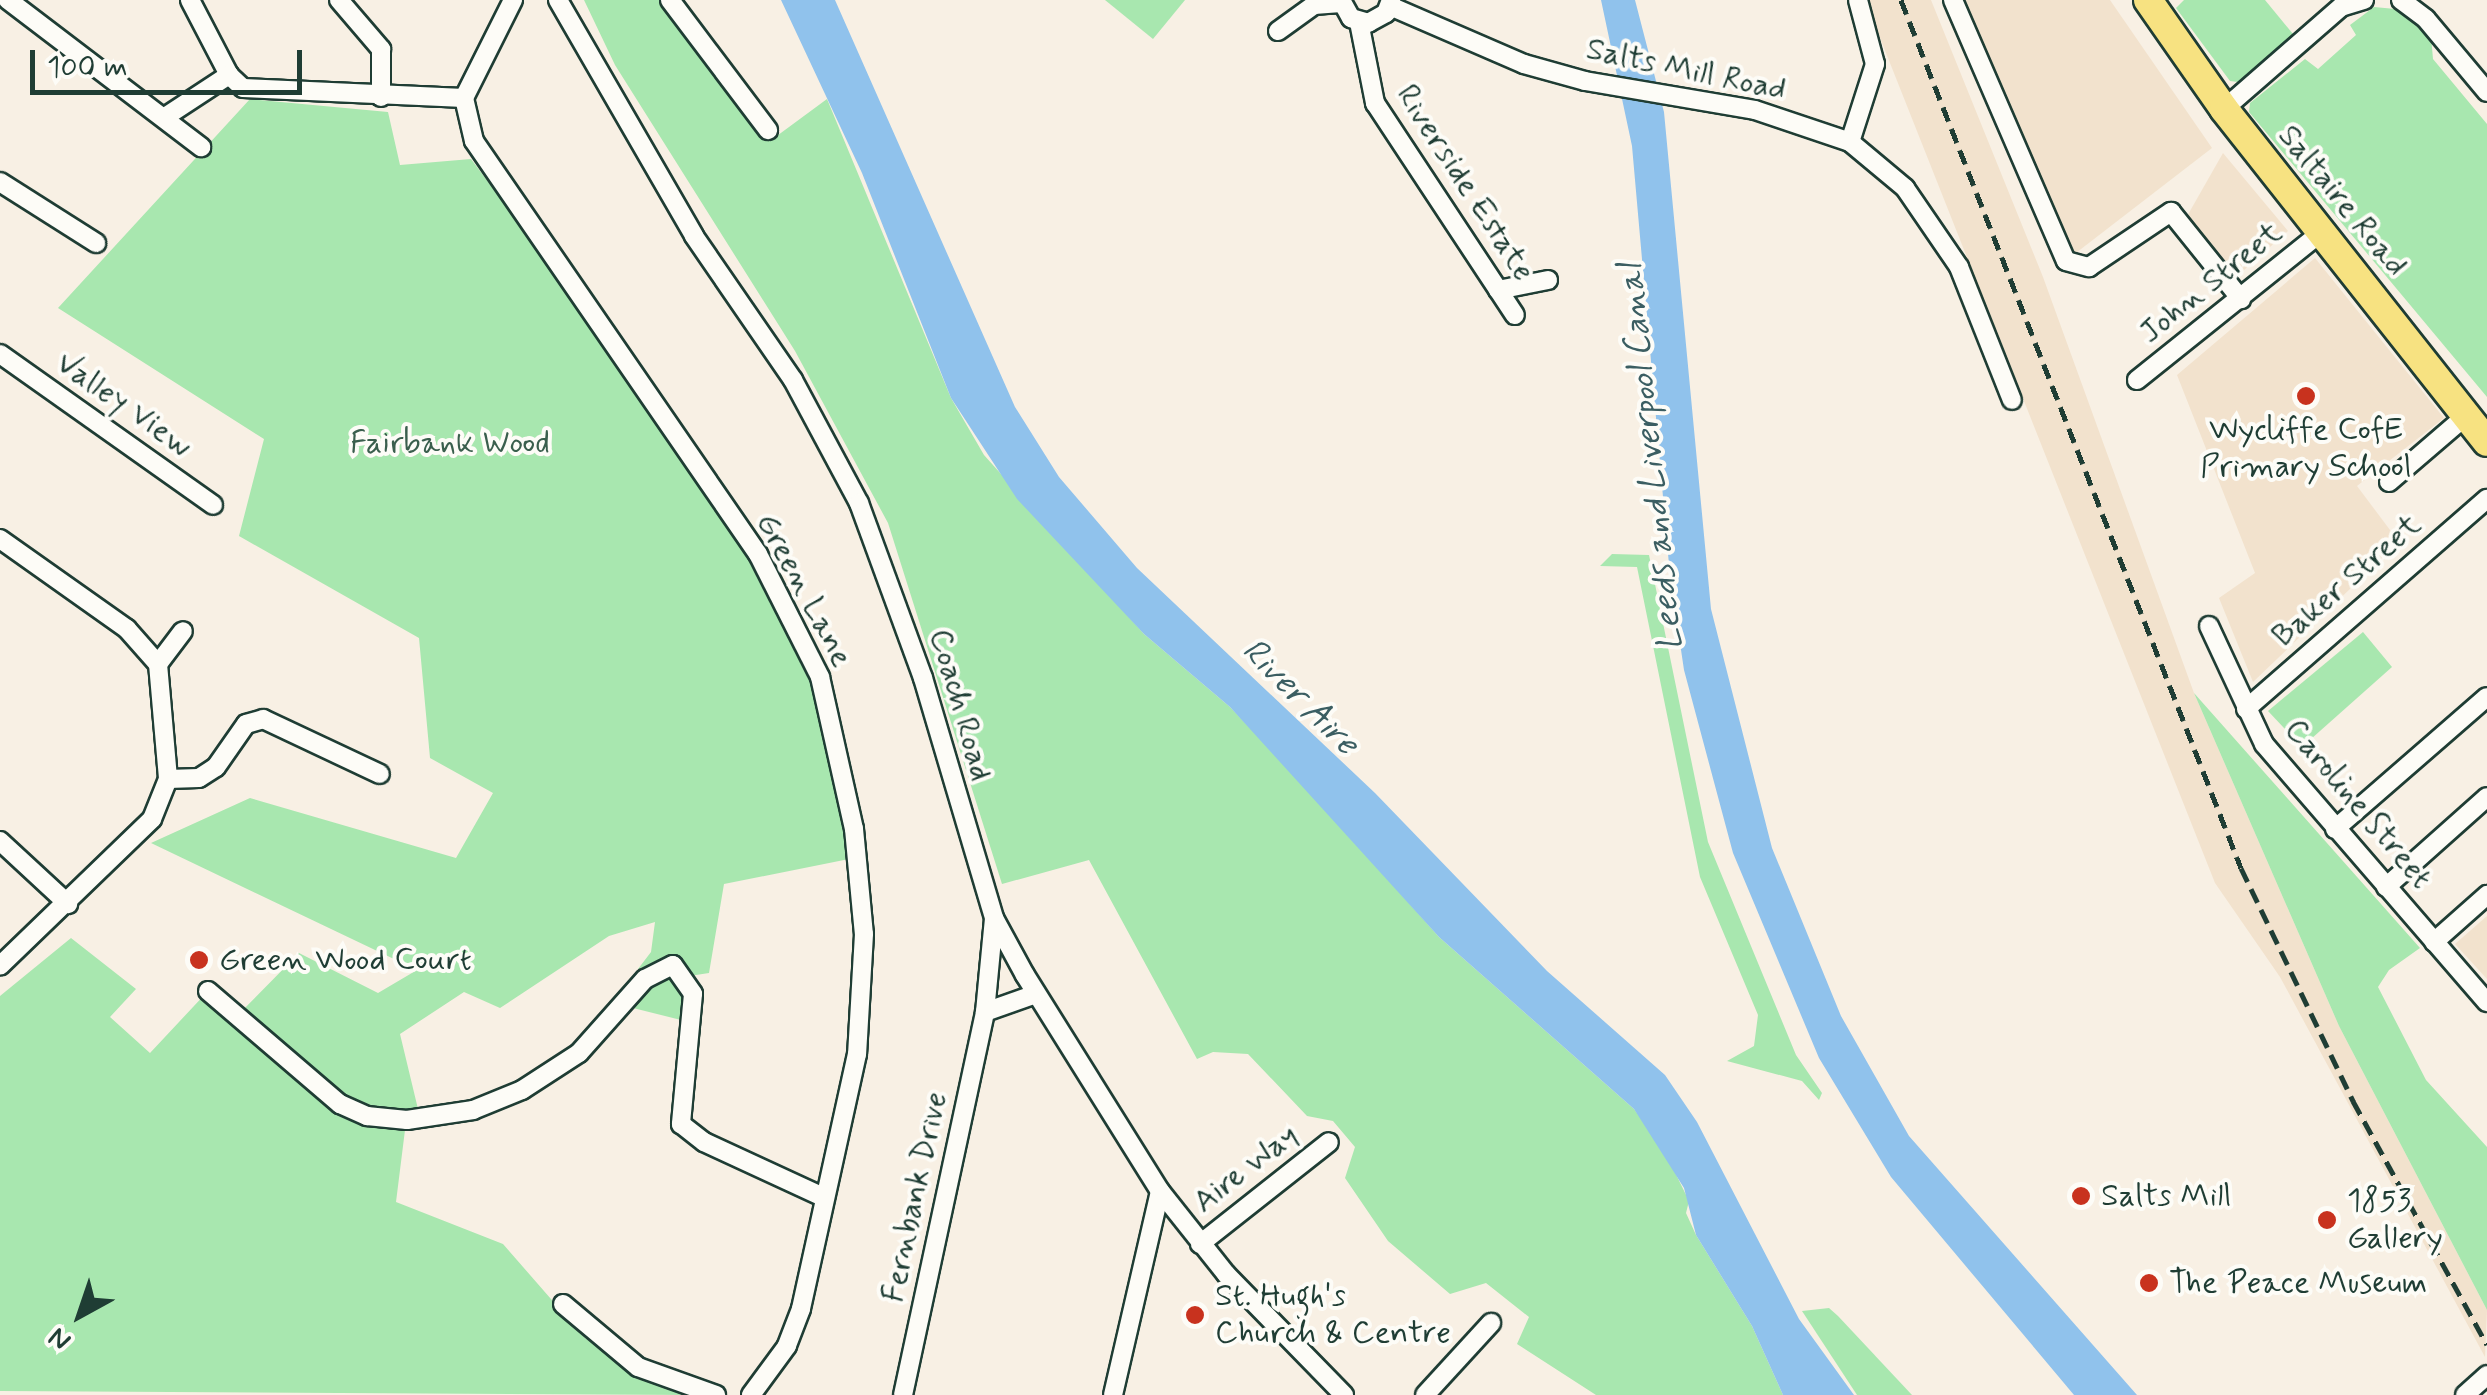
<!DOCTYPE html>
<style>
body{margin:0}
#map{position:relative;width:2487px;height:1395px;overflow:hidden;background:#f8f0e4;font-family:Mynerve,sans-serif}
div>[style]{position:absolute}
.built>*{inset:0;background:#f2e2cd}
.green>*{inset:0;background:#a8e7af}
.water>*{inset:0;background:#90c2ec}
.roads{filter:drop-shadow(2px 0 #1f3d34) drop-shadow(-2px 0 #1f3d34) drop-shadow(0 2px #1f3d34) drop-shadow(0 -2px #1f3d34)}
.street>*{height:18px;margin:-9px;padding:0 9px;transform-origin:9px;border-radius:9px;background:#fdfcf7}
.primary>*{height:28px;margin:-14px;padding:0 14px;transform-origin:14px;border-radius:14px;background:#f7e281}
.rail>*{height:5px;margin-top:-2.5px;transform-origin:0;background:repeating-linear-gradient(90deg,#1f3d34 0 15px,transparent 0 23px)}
.dots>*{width:28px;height:28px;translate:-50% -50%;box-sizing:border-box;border:5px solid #fdfcf7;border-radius:50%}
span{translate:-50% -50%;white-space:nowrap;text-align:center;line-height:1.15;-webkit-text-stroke:8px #fdfcf7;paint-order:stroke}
.street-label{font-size:32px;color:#1f3d34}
.poi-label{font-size:32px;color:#1f3d34}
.left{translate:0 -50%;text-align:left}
.park-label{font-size:32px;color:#3a5f4d}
.water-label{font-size:35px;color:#3b5e62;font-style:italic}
.north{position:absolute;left:30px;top:1265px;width:100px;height:100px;-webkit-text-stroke:8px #fdfcf7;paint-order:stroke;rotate:220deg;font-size:28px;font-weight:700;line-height:40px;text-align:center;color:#1f3d34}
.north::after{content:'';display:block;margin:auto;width:35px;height:45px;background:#1f3d34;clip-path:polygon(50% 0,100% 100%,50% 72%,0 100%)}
.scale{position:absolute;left:30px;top:50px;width:272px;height:45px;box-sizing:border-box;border:5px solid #1f3d34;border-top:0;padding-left:12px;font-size:30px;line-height:35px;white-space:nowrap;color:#1f3d34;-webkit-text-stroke:8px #fdfcf7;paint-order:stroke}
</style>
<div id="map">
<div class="built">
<i style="clip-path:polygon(1865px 0,1931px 0,2043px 277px,2194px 693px,2339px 1026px,2487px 1310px,2485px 1357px,2280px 977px,2215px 883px)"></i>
<i style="clip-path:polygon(1960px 0,2110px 0,2212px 148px,2072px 256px)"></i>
<i style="clip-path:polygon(2223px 153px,2288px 231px,2234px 279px,2186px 218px)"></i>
<i style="clip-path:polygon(2315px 258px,2444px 418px,2357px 486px,2399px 542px,2253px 682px,2219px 598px,2255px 573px,2177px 375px)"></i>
<i style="clip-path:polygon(2487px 916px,2487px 979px,2455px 944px)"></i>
</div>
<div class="green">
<i style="clip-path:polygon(584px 0,670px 0,770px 141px,827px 99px,951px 398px,984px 455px,1144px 634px,1230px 707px,1303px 784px,1439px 937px,1634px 1109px,1663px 1148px,1689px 1201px,1686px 1213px,1696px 1235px,1752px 1326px,1783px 1395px,1596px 1395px,1517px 1344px,1529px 1317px,1486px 1283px,1450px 1294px,1388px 1241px,1345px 1178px,1355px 1147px,1333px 1121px,1307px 1116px,1248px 1054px,1213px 1052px,1197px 1059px,1089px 860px,1002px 884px,888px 523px,795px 351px,615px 65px)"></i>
<i style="clip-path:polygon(1105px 0,1185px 0,1153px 39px)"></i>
<i style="clip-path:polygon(2184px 0,2265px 0,2293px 34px,2238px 82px,2230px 81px,2176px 8px)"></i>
<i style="clip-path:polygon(2374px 7px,2406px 10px,2431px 36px,2433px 59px,2487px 124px,2487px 397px,2249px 112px,2250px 103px,2305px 59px,2318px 69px,2356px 35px,2350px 25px)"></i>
<i style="clip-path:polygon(250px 99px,388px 112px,400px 165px,471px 159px,592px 320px,747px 550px,813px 676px,849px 859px,724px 884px,709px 973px,683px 977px,693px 1023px,625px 1006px,645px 979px,638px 969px,651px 952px,655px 922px,609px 936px,500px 1008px,464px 992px,400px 1034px,418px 1109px,389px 1119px,405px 1130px,396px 1202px,503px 1244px,585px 1338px,653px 1384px,695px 1395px,0 1391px,0 996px,71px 938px,136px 989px,110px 1017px,150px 1053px,208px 991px,235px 1018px,299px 953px,378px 993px,417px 970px,151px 843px,250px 798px,456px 858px,493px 793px,430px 758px,419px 638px,239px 536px,264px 439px,58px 308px)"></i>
<i style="clip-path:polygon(1612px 554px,1649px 555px,1708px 842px,1796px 1055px,1822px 1093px,1819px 1100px,1802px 1081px,1727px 1061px,1754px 1046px,1758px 1015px,1700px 877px,1637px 567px,1600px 566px)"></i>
<i style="clip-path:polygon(2363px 632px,2392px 667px,2302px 747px,2268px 711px)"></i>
<i style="clip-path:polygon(2194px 693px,2420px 948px,2389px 970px,2378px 987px,2426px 1080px,2487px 1147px,2487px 1310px,2339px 1026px)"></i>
<i style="clip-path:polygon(1829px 1308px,1838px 1316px,1912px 1395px,1857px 1395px,1802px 1311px)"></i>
</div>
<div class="water">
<i style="clip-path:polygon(781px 0,835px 0,1015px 407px,1059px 477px,1137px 568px,1375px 793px,1547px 971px,1665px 1075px,1697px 1122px,1799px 1319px,1854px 1395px,1783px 1395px,1752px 1326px,1696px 1235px,1684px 1188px,1634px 1109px,1439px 937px,1230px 707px,1144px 634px,1017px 499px,951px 398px,862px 173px)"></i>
<i style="clip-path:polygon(1601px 0,1635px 0,1664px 112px,1711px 609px,1772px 848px,1841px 1016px,1909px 1136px,2137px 1395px,2074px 1395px,1891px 1177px,1819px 1058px,1733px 853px,1684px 670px,1670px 576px,1632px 146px)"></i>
</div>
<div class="roads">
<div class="street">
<i style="left:8px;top:0;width:243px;rotate:37.3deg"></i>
<i style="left:190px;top:0;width:85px;rotate:62.5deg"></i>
<i style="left:229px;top:75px;width:19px;rotate:43deg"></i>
<i style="left:243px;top:88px;width:221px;rotate:2.6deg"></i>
<i style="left:339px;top:0;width:65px;rotate:49.4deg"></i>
<i style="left:381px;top:49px;width:48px;rotate:90deg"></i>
<i style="left:513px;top:0;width:110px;rotate:116.6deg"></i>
<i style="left:464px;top:98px;width:44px;rotate:76.9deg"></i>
<i style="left:474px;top:141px;width:501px;rotate:55.49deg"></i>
<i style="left:758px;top:554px;width:138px;rotate:63.2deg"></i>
<i style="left:820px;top:677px;width:156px;rotate:77.4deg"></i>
<i style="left:854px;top:829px;width:105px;rotate:84.6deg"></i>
<i style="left:864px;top:934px;width:120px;rotate:93.3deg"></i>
<i style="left:857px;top:1054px;width:261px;rotate:102.4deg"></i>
<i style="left:801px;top:1309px;width:40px;rotate:111deg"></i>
<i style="left:787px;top:1346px;width:61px;rotate:126.3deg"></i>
<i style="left:558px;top:0;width:272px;rotate:60deg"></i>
<i style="left:694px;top:236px;width:175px;rotate:55.5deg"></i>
<i style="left:793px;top:380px;width:140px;rotate:61.8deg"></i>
<i style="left:859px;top:503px;width:186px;rotate:69.9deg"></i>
<i style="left:923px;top:678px;width:250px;rotate:73.5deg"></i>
<i style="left:994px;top:918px;width:65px;rotate:61.5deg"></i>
<i style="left:1025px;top:975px;width:255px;rotate:58deg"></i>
<i style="left:1160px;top:1191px;width:106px;rotate:51.5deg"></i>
<i style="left:1226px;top:1274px;width:169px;rotate:45.7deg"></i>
<i style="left:670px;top:0;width:163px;rotate:53deg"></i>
<i style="left:1341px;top:0;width:21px;rotate:61deg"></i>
<i style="left:1351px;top:18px;width:18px;rotate:16deg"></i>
<i style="left:1368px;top:23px;width:21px;rotate:-29deg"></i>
<i style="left:1386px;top:13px;width:14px;rotate:-69deg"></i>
<i style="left:1953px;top:0;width:284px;rotate:66.6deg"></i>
<i style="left:2066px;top:261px;width:24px;rotate:15deg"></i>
<i style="left:2089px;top:267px;width:99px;rotate:-33.9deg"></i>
<i style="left:2171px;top:212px;width:112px;rotate:51.2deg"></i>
<i style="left:2401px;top:0;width:31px;rotate:37deg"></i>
<i style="left:2426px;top:19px;width:95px;rotate:50.1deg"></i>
<i style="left:1390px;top:6px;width:146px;rotate:23.4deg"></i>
<i style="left:1524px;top:64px;width:63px;rotate:15.6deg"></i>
<i style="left:1585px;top:81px;width:172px;rotate:9.7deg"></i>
<i style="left:1755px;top:110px;width:100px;rotate:18.6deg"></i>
<i style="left:1850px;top:142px;width:72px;rotate:39.9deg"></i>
<i style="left:1905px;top:188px;width:96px;rotate:55.6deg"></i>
<i style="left:1959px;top:267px;width:143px;rotate:68.3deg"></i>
<i style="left:1359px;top:22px;width:83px;rotate:78.8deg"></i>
<i style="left:1375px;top:103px;width:254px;rotate:56.6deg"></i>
<i style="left:1278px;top:31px;width:44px;rotate:-35.8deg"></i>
<i style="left:1314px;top:5px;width:27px;rotate:-4deg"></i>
<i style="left:2224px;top:109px;width:155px;rotate:-41.1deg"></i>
<i style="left:2341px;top:7px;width:24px;rotate:-17deg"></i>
<i style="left:165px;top:117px;width:77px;rotate:-33.3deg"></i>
<i style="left:1850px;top:142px;width:82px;rotate:-72.2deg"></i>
<i style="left:1875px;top:64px;width:66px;rotate:-104.9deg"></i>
<i style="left:0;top:182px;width:114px;rotate:32.4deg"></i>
<i style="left:1498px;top:290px;width:51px;rotate:-11.3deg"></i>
<i style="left:0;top:354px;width:261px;rotate:35.3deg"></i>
<i style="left:2137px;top:380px;width:237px;rotate:-38.7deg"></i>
<i style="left:2389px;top:482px;width:103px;rotate:-40.7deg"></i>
<i style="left:0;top:539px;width:156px;rotate:35.3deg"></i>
<i style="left:127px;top:629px;width:47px;rotate:48.5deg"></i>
<i style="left:158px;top:664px;width:115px;rotate:85deg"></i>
<i style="left:168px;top:779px;width:43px;rotate:111.8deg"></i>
<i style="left:152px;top:819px;width:211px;rotate:136deg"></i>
<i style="left:2209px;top:626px;width:130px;rotate:65deg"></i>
<i style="left:2264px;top:744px;width:341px;rotate:49.2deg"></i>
<i style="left:158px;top:664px;width:41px;rotate:-52.9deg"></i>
<i style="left:2246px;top:709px;width:320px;rotate:-41.1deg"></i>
<i style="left:168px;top:779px;width:31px;rotate:-2deg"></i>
<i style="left:199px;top:778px;width:20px;rotate:-33deg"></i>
<i style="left:216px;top:767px;width:52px;rotate:-55.1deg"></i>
<i style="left:246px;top:724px;width:18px;rotate:-16deg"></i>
<i style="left:263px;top:719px;width:129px;rotate:25.2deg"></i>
<i style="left:2335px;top:829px;width:201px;rotate:-41deg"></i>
<i style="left:0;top:841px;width:93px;rotate:42.8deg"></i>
<i style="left:2386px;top:887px;width:135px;rotate:-41.7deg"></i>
<i style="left:2434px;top:942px;width:71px;rotate:-41.6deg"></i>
<i style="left:208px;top:991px;width:174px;rotate:40.6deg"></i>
<i style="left:340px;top:1104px;width:30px;rotate:24deg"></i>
<i style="left:367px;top:1116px;width:40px;rotate:5.7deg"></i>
<i style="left:407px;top:1120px;width:67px;rotate:-8.6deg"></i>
<i style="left:473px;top:1110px;width:53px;rotate:-22.2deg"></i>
<i style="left:522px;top:1090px;width:68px;rotate:-33deg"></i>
<i style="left:579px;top:1053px;width:99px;rotate:-48.3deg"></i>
<i style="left:645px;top:979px;width:31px;rotate:-27deg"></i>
<i style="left:673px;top:965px;width:35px;rotate:55deg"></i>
<i style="left:693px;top:994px;width:131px;rotate:95.3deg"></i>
<i style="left:681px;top:1124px;width:29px;rotate:38deg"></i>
<i style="left:704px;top:1142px;width:133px;rotate:24.8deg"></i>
<i style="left:985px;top:1012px;width:94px;rotate:-84.5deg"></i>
<i style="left:1200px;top:1244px;width:164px;rotate:-38.3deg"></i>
<i style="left:563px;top:1304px;width:98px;rotate:40deg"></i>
<i style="left:638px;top:1367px;width:83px;rotate:19.7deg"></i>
<i style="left:903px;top:1395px;width:392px;rotate:-77.9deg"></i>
<i style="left:985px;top:1012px;width:54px;rotate:-19.4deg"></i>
<i style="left:1113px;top:1395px;width:209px;rotate:-77deg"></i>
<i style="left:1425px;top:1395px;width:98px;rotate:-47.5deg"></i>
<i style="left:2465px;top:1395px;width:30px;rotate:-42deg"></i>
</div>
<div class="primary">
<i style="left:2148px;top:0;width:133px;rotate:55.1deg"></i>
<i style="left:2224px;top:109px;width:424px;rotate:51.7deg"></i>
</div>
</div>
<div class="rail">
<i style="left:1901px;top:0;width:932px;rotate:68.61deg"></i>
<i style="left:2241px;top:868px;width:259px;rotate:64.3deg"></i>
<i style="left:2353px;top:1101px;width:278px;rotate:61.2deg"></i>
</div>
<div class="dots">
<i style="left:2306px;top:396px;background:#c8321e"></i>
<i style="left:199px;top:960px;background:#c8321e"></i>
<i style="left:2081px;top:1196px;background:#c8321e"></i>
<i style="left:2327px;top:1220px;background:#c8321e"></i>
<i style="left:2149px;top:1283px;background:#c8321e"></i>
<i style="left:1195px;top:1315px;background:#c8321e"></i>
</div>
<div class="street-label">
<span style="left:1686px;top:70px;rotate:12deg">Salts Mill Road</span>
<span style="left:1465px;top:183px;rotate:57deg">Riverside Estate</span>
<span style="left:2342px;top:201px;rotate:51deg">Saltaire Road</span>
<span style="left:2211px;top:283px;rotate:-39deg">John Street</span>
<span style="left:124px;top:405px;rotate:35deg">Valley View</span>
<span style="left:2347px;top:581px;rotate:-41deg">Baker Street</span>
<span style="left:804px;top:590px;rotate:62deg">Green Lane</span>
<span style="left:960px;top:705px;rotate:74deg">Coach Road</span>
<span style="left:2358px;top:804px;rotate:50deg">Caroline Street</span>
<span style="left:1246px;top:1169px;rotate:-38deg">Aire Way</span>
<span style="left:915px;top:1197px;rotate:-78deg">Fernbank Drive</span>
</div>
<div class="poi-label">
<span style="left:2306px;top:449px">Wycliffe CofE<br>Primary School</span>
<span class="left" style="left:219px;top:960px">Green Wood Court</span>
<span class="left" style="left:2101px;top:1196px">Salts Mill</span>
<span class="left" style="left:2347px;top:1220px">1853<br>Gallery</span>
<span class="left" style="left:2169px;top:1283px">The Peace Museum</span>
<span class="left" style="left:1215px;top:1315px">St. Hugh's<br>Church &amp; Centre</span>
</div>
<div class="park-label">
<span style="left:450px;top:443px">Fairbank Wood</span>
</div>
<div class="water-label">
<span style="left:1651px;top:457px;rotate:-96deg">Leeds and Liverpool Canal</span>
<span style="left:1300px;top:697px;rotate:45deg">River Aire</span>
</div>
<div class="north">N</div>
<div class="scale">100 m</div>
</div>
